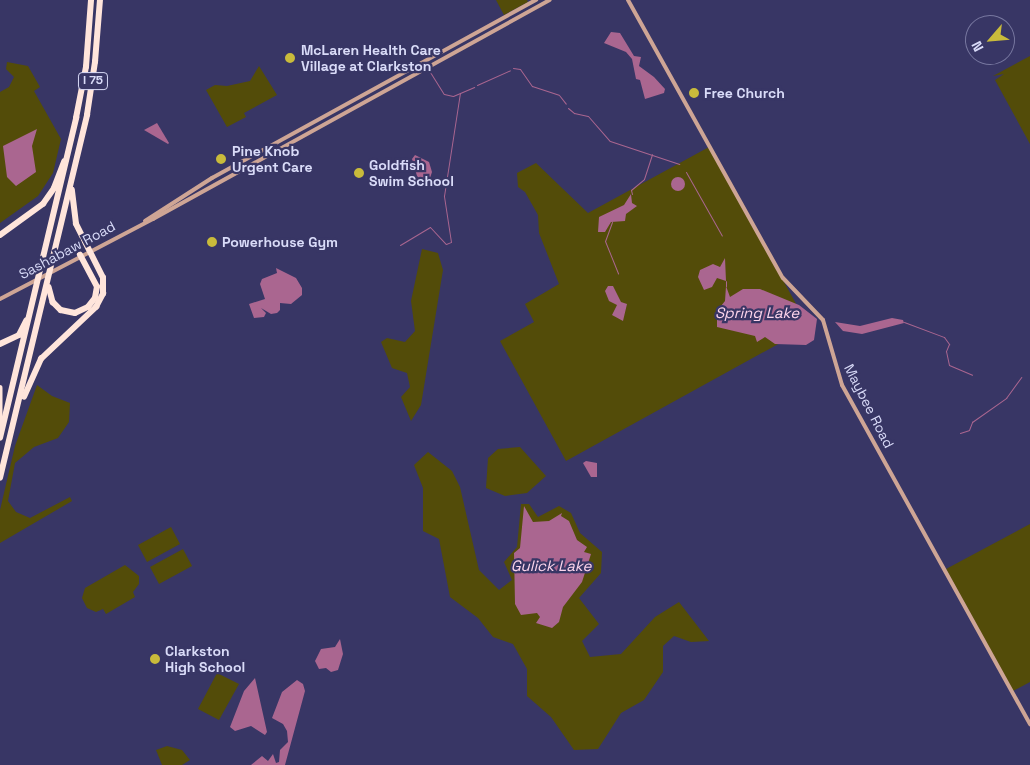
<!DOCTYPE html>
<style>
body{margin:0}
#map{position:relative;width:1030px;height:765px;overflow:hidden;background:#383665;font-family:"Space Grotesk",sans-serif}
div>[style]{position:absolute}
.green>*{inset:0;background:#534c09}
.water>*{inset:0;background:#aa6690}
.round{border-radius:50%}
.stream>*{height:1px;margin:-0.5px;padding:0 0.5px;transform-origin:0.5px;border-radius:0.5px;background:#aa6690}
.secondary>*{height:4px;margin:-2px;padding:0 2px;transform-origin:2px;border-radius:2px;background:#cea595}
.highway>*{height:5.5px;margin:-2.75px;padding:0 2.75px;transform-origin:2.75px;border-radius:2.75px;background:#ffe5db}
.dots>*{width:14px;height:14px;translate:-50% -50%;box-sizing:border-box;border:2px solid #383665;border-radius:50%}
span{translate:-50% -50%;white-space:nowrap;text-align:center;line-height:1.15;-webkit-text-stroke:4.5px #383665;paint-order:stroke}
.shield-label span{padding:1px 4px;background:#383665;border:1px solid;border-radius:4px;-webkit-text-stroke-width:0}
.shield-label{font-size:12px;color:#d9dbf8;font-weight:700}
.poi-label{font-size:14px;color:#d9dbf8;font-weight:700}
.left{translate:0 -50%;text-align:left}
.street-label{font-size:14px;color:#d9dbf8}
.water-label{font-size:15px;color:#fdd5ec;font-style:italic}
.north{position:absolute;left:965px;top:15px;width:50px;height:50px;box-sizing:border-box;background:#383665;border:1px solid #7878a0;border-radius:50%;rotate:243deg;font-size:14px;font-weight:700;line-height:20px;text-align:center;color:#d9dbf8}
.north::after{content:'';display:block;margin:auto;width:18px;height:22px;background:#c9bb3b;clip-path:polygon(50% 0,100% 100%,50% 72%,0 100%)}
</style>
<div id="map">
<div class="green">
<i style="clip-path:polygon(496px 0,527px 0,528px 2px,504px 15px)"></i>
<i style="clip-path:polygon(1030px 56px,1030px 144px,995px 80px,1004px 74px,993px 76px)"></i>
<i style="clip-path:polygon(7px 62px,28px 66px,40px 87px,34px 91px,61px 139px,53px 173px,38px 196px,0 223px,0 92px,9px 87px,14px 77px,6px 69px)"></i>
<i style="clip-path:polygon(259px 66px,277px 95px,244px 113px,246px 117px,227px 127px,206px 90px,215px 85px,227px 86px,250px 81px)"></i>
<i style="clip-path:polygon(709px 147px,809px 327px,566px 461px,500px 341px,534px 322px,525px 304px,559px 284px,539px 233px,538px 215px,525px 192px,518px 187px,517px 173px,536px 163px,588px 213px)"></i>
<i style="clip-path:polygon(422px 249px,438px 253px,443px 270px,421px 405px,411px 421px,401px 397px,410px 387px,407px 373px,392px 368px,381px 342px,387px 338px,405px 342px,415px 331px,411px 301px)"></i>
<i style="clip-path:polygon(37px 385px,52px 396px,70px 403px,69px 422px,58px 438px,34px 447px,15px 463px,8px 501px,16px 512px,30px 518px,70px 497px,72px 501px,0 543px,0 510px,15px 446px)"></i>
<i style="clip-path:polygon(520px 447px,546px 476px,527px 493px,505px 496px,486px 488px,488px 458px,498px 449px)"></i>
<i style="clip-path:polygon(428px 452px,452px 471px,460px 487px,479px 570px,499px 590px,512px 580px,504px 562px,517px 547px,521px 504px,529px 504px,538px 517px,559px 506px,571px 513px,580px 533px,602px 552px,601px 573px,579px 598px,599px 624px,582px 641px,590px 657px,621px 654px,655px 617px,679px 602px,709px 641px,691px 642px,674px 636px,663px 646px,663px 672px,644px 700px,621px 713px,598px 749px,574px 750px,551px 717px,527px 696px,527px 669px,513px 644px,493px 637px,478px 618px,450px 597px,439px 539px,423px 531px,423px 488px,414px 465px)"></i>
<i style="clip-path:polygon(1030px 524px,1030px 682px,1013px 691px,946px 569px)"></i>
<i style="clip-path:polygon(171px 527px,180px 544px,147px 562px,138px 545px)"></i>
<i style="clip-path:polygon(183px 549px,192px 566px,159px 584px,150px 567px)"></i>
<i style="clip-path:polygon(125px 565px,139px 576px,139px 584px,133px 592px,135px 597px,106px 614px,103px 609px,96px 612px,87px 608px,82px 598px,85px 588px)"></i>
<i style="clip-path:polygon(217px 673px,239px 684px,219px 720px,198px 709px)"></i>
<i style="clip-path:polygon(167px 746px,182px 750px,190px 760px,182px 765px,162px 765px,156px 750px)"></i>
</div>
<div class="water">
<i style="clip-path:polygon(611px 32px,620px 33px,634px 56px,641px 57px,639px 66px,654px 77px,665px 89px,664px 93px,645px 99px,640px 80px,636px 79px,632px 59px,626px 52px,604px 43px)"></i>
<i style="clip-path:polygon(157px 123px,169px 143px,168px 144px,144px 130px)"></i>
<i style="clip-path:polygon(37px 129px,32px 146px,36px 172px,16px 186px,7px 177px,3px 146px)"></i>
<i style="clip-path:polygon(415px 155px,429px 162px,432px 172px,427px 187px,417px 176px,412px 159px)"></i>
<i class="round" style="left:671px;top:177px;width:14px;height:14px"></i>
<i style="clip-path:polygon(631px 194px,632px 203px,637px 206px,626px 214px,625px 221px,611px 222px,605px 232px,598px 232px,599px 217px,624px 205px)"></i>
<i style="clip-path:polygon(725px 258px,726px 281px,717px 278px,712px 287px,704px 290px,698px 277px,700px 270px,713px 264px,720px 267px)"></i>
<i style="clip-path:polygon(276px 268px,296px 278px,302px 288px,302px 295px,291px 304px,280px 303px,280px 310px,277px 313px,271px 314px,261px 308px,266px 313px,264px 317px,254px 318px,249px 304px,265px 299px,260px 284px,262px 279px,277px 273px)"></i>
<i style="clip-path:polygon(608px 286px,613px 286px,621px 302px,627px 304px,623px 321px,612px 315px,617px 305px,609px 301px,605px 291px)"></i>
<i style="clip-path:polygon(726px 286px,730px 297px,743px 289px,760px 289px,799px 305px,817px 319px,814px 340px,806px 345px,775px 344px,765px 337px,757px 342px,755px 336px,717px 327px,717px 311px,725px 301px)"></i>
<i style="clip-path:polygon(892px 318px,903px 320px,904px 323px,862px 334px,843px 331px,835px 322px,860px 326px)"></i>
<i style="clip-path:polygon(586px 461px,597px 463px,597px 477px,591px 477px,583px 463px)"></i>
<i style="clip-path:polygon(524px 506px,533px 522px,549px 521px,562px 513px,561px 516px,569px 521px,577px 540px,587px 547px,584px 552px,591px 554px,582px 582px,563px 607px,559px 622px,552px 628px,536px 623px,540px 617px,537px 613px,521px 615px,515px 604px,514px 553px,520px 548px)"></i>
<i style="clip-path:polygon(340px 639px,343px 654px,338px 670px,331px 672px,326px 668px,319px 669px,315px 661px,321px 649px,335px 647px)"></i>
<i style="clip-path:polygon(255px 678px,267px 732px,265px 735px,251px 726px,235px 731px,230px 727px,244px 691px)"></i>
<i style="clip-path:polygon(297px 680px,303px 684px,305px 691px,285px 765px,251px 765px,262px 756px,268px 761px,273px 754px,276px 763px,279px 762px,280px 750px,288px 742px,287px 731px,283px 724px,272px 718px,282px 692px)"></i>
</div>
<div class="stream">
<i style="left:513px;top:68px;width:7px;rotate:8deg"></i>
<i style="left:520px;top:69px;width:21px;rotate:55deg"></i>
<i style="left:532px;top:86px;width:28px;rotate:18deg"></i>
<i style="left:559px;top:95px;width:11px;rotate:52deg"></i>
<i style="left:430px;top:72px;width:26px;rotate:58deg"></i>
<i style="left:444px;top:94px;width:9px;rotate:13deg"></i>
<i style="left:453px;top:96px;width:23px;rotate:-23deg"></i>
<i style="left:477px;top:85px;width:36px;rotate:-24deg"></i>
<i style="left:568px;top:108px;width:8px;rotate:40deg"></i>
<i style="left:574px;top:113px;width:14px;rotate:12deg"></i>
<i style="left:588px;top:116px;width:33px;rotate:49deg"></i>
<i style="left:610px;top:141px;width:73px;rotate:18.4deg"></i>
<i style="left:686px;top:172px;width:73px;rotate:60.6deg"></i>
<i style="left:632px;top:194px;width:4px;rotate:-104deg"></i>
<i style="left:631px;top:190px;width:17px;rotate:-40deg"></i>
<i style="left:644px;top:179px;width:26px;rotate:-72deg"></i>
<i style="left:612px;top:222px;width:20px;rotate:110deg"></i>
<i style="left:605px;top:241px;width:35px;rotate:68deg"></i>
<i style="left:400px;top:245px;width:35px;rotate:-31deg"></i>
<i style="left:430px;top:227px;width:23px;rotate:47deg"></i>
<i style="left:446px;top:244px;width:5px;rotate:-22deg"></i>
<i style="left:451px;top:242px;width:47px;rotate:-98.7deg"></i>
<i style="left:444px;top:196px;width:104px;rotate:-81.2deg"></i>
<i style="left:726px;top:286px;width:5px;rotate:-90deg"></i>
<i style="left:904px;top:322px;width:43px;rotate:20.6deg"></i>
<i style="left:944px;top:337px;width:9px;rotate:54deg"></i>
<i style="left:949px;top:344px;width:8px;rotate:113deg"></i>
<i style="left:946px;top:351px;width:14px;rotate:78deg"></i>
<i style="left:949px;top:365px;width:25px;rotate:23deg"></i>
<i style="left:960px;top:433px;width:9px;rotate:-18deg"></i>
<i style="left:969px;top:430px;width:9px;rotate:-69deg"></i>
<i style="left:972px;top:422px;width:42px;rotate:-35.2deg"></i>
<i style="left:1006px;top:398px;width:26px;rotate:-54deg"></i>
</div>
<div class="secondary">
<i style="left:628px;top:0;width:318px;rotate:60.9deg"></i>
<i style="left:783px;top:278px;width:58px;rotate:46.4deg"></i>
<i style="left:823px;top:320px;width:68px;rotate:73.7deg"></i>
<i style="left:842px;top:385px;width:388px;rotate:61deg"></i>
<i style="left:145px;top:221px;width:80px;rotate:-32.7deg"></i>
<i style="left:212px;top:178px;width:370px;rotate:-28.8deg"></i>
<i style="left:0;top:299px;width:173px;rotate:-27.6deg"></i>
<i style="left:153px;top:219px;width:453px;rotate:-28.9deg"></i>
</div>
<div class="highway">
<i style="left:0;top:235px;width:53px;rotate:-35.8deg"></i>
<i style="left:43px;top:204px;width:19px;rotate:-55deg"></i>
<i style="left:54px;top:188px;width:28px;rotate:-69deg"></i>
<i style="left:49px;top:287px;width:16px;rotate:75deg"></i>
<i style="left:53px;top:302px;width:11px;rotate:45deg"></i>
<i style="left:61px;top:310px;width:14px;rotate:12deg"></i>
<i style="left:75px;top:313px;width:14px;rotate:-25deg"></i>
<i style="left:88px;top:307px;width:11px;rotate:-52deg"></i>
<i style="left:95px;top:298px;width:11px;rotate:-80deg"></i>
<i style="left:97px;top:287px;width:36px;rotate:-118deg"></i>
<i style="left:0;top:344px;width:21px;rotate:-25deg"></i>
<i style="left:19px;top:335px;width:16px;rotate:-63deg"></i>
<i style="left:0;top:388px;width:37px;rotate:90deg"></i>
<i style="left:24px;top:397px;width:42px;rotate:-65.9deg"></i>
<i style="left:41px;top:359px;width:76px;rotate:-43.4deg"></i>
<i style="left:96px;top:307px;width:15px;rotate:-62deg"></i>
<i style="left:103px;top:294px;width:16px;rotate:-90deg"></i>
<i style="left:103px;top:278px;width:60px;rotate:-116.6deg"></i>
<i style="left:76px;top:224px;width:34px;rotate:-97deg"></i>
<i style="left:0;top:438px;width:329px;rotate:-76.6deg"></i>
<i style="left:76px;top:118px;width:52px;rotate:-78.9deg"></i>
<i style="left:86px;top:67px;width:67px;rotate:-85.7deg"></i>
<i style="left:0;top:478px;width:373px;rotate:-76.5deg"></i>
<i style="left:87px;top:115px;width:54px;rotate:-81.4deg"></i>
<i style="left:95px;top:62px;width:62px;rotate:-85.4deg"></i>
</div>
<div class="dots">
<i style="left:290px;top:58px;background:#c9bb3b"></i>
<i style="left:694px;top:93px;background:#c9bb3b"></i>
<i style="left:221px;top:159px;background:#c9bb3b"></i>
<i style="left:359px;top:173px;background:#c9bb3b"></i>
<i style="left:212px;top:242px;background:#c9bb3b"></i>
<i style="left:155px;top:659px;background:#c9bb3b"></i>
</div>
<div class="shield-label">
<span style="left:93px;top:81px">I 75</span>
</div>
<div class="poi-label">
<span class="left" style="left:301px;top:58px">McLaren Health Care<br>Village at Clarkston</span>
<span class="left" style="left:704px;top:93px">Free Church</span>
<span class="left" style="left:232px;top:159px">Pine Knob<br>Urgent Care</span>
<span class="left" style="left:369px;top:173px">Goldfish<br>Swim School</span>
<span class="left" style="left:222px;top:242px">Powerhouse Gym</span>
<span class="left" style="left:165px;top:659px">Clarkston<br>High School</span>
</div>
<div class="street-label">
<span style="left:67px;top:250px;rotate:-28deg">Sashabaw Road</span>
<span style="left:869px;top:406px;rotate:63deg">Maybee Road</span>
</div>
<div class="water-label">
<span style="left:757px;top:313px">Spring Lake</span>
<span style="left:551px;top:566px">Gulick Lake</span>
</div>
<div class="north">N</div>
</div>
